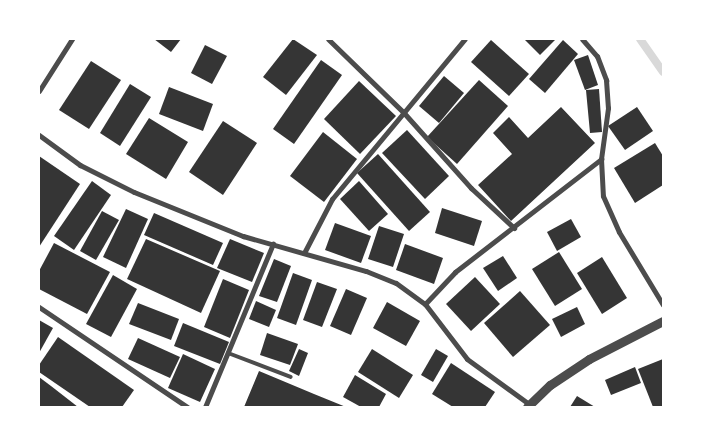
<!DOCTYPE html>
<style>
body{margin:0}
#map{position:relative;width:702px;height:446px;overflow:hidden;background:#fff;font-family:"Roboto Condensed",sans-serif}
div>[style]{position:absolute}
.stream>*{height:8px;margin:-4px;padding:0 4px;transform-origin:4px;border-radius:4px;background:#d9d9d9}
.building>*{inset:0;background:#353535}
.service>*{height:4px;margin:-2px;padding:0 2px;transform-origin:2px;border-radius:2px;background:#4c4c4c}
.minor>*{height:5px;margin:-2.5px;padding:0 2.5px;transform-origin:2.5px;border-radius:2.5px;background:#4c4c4c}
.tertiary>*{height:9px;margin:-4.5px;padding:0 4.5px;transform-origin:4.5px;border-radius:4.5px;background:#4c4c4c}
span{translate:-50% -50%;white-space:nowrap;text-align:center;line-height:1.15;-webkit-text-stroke:5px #fff;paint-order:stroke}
.frame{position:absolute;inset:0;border:40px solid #fff;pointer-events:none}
</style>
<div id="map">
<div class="stream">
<i style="left:640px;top:39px;width:40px;rotate:55.1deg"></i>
</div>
<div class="building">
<i style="clip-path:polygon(154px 39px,181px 39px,171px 52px)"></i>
<i style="clip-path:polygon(293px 39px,317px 55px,286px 95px,263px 77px)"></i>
<i style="clip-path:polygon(524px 39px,556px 39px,540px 55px)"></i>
<i style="clip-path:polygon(491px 40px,529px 74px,509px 96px,471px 62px)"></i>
<i style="clip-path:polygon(563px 40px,578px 54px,545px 93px,529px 79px)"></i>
<i style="clip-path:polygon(205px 45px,227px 56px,212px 84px,191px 73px)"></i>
<i style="clip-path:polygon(588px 55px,598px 85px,585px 90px,574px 60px)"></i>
<i style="clip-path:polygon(321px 60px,342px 75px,294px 144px,273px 129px)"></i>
<i style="clip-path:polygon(91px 61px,121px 80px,89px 129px,59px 110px)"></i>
<i style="clip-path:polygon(444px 76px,464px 93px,439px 123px,419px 106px)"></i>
<i style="clip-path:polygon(479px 80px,508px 106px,457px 164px,427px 137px)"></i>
<i style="clip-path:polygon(359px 81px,396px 116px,360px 154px,324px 119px)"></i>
<i style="clip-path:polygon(130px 84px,151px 97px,120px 146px,100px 133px)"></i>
<i style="clip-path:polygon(169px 87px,213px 104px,203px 131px,159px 114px)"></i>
<i style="clip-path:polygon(599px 89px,602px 132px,590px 133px,586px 90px)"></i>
<i style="clip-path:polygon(561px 107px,595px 143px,511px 221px,478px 185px,512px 154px,493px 133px,509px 117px,528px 138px)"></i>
<i style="clip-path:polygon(637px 107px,653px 131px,625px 150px,608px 126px)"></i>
<i style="clip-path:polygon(149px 118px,188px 142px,166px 179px,126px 154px)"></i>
<i style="clip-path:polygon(223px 121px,257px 143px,223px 195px,189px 172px)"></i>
<i style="clip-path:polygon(407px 130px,449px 176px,425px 199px,382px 153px)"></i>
<i style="clip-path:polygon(323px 132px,357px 159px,324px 202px,290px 176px)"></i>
<i style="clip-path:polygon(655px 143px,663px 156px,663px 185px,635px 203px,614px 168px)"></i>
<i style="clip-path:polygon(378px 154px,430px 212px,409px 231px,357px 173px)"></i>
<i style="clip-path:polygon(39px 156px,80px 184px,39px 247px)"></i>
<i style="clip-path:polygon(92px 181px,111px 195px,74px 250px,54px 236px)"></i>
<i style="clip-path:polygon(359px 181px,388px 214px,369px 231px,340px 199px)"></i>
<i style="clip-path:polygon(442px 208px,482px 221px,474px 246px,435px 233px)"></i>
<i style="clip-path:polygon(126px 209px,148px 219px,126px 268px,103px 257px)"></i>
<i style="clip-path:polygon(102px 211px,119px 220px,96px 260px,80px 251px)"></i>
<i style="clip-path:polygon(154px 213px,223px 243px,213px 265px,144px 235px)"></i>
<i style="clip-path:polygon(571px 219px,581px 237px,557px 251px,547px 232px)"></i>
<i style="clip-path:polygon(335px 223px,371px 236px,361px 263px,325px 250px)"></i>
<i style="clip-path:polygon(379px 226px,404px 234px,393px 267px,368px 259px)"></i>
<i style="clip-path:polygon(146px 239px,220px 271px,201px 313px,127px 279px)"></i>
<i style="clip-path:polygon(230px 239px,264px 253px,252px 282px,217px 268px)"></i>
<i style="clip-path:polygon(54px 243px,110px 272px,87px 314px,39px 289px,39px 271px)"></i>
<i style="clip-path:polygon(405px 244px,443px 258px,434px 284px,396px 270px)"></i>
<i style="clip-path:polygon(559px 252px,582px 289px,555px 306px,532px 269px)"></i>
<i style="clip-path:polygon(503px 256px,517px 278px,498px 291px,483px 268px)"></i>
<i style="clip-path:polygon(602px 257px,627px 298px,602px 314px,577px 273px)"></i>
<i style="clip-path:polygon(274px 259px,291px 266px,277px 302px,259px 296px)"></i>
<i style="clip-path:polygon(293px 273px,312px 280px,296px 325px,277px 318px)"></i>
<i style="clip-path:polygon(113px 275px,137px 289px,111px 337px,86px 324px)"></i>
<i style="clip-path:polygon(475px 277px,500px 304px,471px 331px,446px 304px)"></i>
<i style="clip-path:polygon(223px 279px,249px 290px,230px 338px,204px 327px)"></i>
<i style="clip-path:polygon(317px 282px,337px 289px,322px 327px,303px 320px)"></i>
<i style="clip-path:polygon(346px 289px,367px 298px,351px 335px,330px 326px)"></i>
<i style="clip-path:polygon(520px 291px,550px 325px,513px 357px,484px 323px)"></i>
<i style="clip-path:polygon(256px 301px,276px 310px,269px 327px,249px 319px)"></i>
<i style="clip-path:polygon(387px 302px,420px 321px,406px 346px,373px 328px)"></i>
<i style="clip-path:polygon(138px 303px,179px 319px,171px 340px,129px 324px)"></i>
<i style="clip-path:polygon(577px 307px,585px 324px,561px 337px,552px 319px)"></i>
<i style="clip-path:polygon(39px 320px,53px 328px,39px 353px)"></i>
<i style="clip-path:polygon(183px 323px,229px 342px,220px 364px,174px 346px)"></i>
<i style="clip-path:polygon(267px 333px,298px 344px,290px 365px,260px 355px)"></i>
<i style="clip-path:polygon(58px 337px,134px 390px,122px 407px,90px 407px,39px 372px,39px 365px)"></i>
<i style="clip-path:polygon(138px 338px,180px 357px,170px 378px,128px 359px)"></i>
<i style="clip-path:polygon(299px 349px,308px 353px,299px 376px,289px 371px)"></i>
<i style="clip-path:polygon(372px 349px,413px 375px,399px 398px,358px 372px)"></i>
<i style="clip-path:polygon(436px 349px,448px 356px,433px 382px,421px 375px)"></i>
<i style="clip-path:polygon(183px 354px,215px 369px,200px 402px,168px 388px)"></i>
<i style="clip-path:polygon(663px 359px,663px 407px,653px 407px,638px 369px)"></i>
<i style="clip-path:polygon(451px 363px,495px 392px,485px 407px,453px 407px,432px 394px)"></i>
<i style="clip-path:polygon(635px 367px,641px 383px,611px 395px,605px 380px)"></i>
<i style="clip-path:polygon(259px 371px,314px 394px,346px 407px,244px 407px)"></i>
<i style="clip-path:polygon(355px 375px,386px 394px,379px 407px,361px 407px,343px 397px)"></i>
<i style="clip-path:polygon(39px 377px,51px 386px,78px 407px,39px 407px)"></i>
<i style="clip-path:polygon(577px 396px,595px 407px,570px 407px)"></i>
</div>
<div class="service">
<i style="left:228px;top:353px;width:67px;rotate:20.9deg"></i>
</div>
<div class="minor">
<i style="left:328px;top:39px;width:106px;rotate:44.2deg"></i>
<i style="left:404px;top:113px;width:101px;rotate:48.2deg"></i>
<i style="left:471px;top:188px;width:59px;rotate:42.9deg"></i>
<i style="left:582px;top:39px;width:23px;rotate:49deg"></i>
<i style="left:597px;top:56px;width:26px;rotate:69deg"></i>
<i style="left:606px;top:80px;width:28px;rotate:86deg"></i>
<i style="left:608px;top:108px;width:51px;rotate:97.8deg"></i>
<i style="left:601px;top:159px;width:37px;rotate:87deg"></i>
<i style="left:603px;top:196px;width:39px;rotate:66deg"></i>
<i style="left:619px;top:232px;width:85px;rotate:58.9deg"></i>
<i style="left:39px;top:91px;width:62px;rotate:-57.6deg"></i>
<i style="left:39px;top:135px;width:51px;rotate:36.2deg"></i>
<i style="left:80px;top:165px;width:60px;rotate:26.6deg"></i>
<i style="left:134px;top:192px;width:118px;rotate:22deg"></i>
<i style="left:243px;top:236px;width:128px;rotate:15.9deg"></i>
<i style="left:366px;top:271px;width:32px;rotate:22deg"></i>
<i style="left:396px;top:283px;width:36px;rotate:36deg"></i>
<i style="left:425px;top:304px;width:69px;rotate:52.6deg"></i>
<i style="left:467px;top:359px;width:77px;rotate:36deg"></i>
<i style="left:304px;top:253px;width:61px;rotate:-62.6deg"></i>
<i style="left:332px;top:199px;width:208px;rotate:-50.3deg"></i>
<i style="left:425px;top:304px;width:44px;rotate:-46.8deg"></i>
<i style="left:455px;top:272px;width:185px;rotate:-37.7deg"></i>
<i style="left:39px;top:307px;width:179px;rotate:34deg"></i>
<i style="left:205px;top:407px;width:177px;rotate:-67.4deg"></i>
</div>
<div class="tertiary">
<i style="left:527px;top:407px;width:32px;rotate:-44deg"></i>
<i style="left:550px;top:385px;width:47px;rotate:-33.7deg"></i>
<i style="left:589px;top:359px;width:83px;rotate:-27.2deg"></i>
</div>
<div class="frame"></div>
</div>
